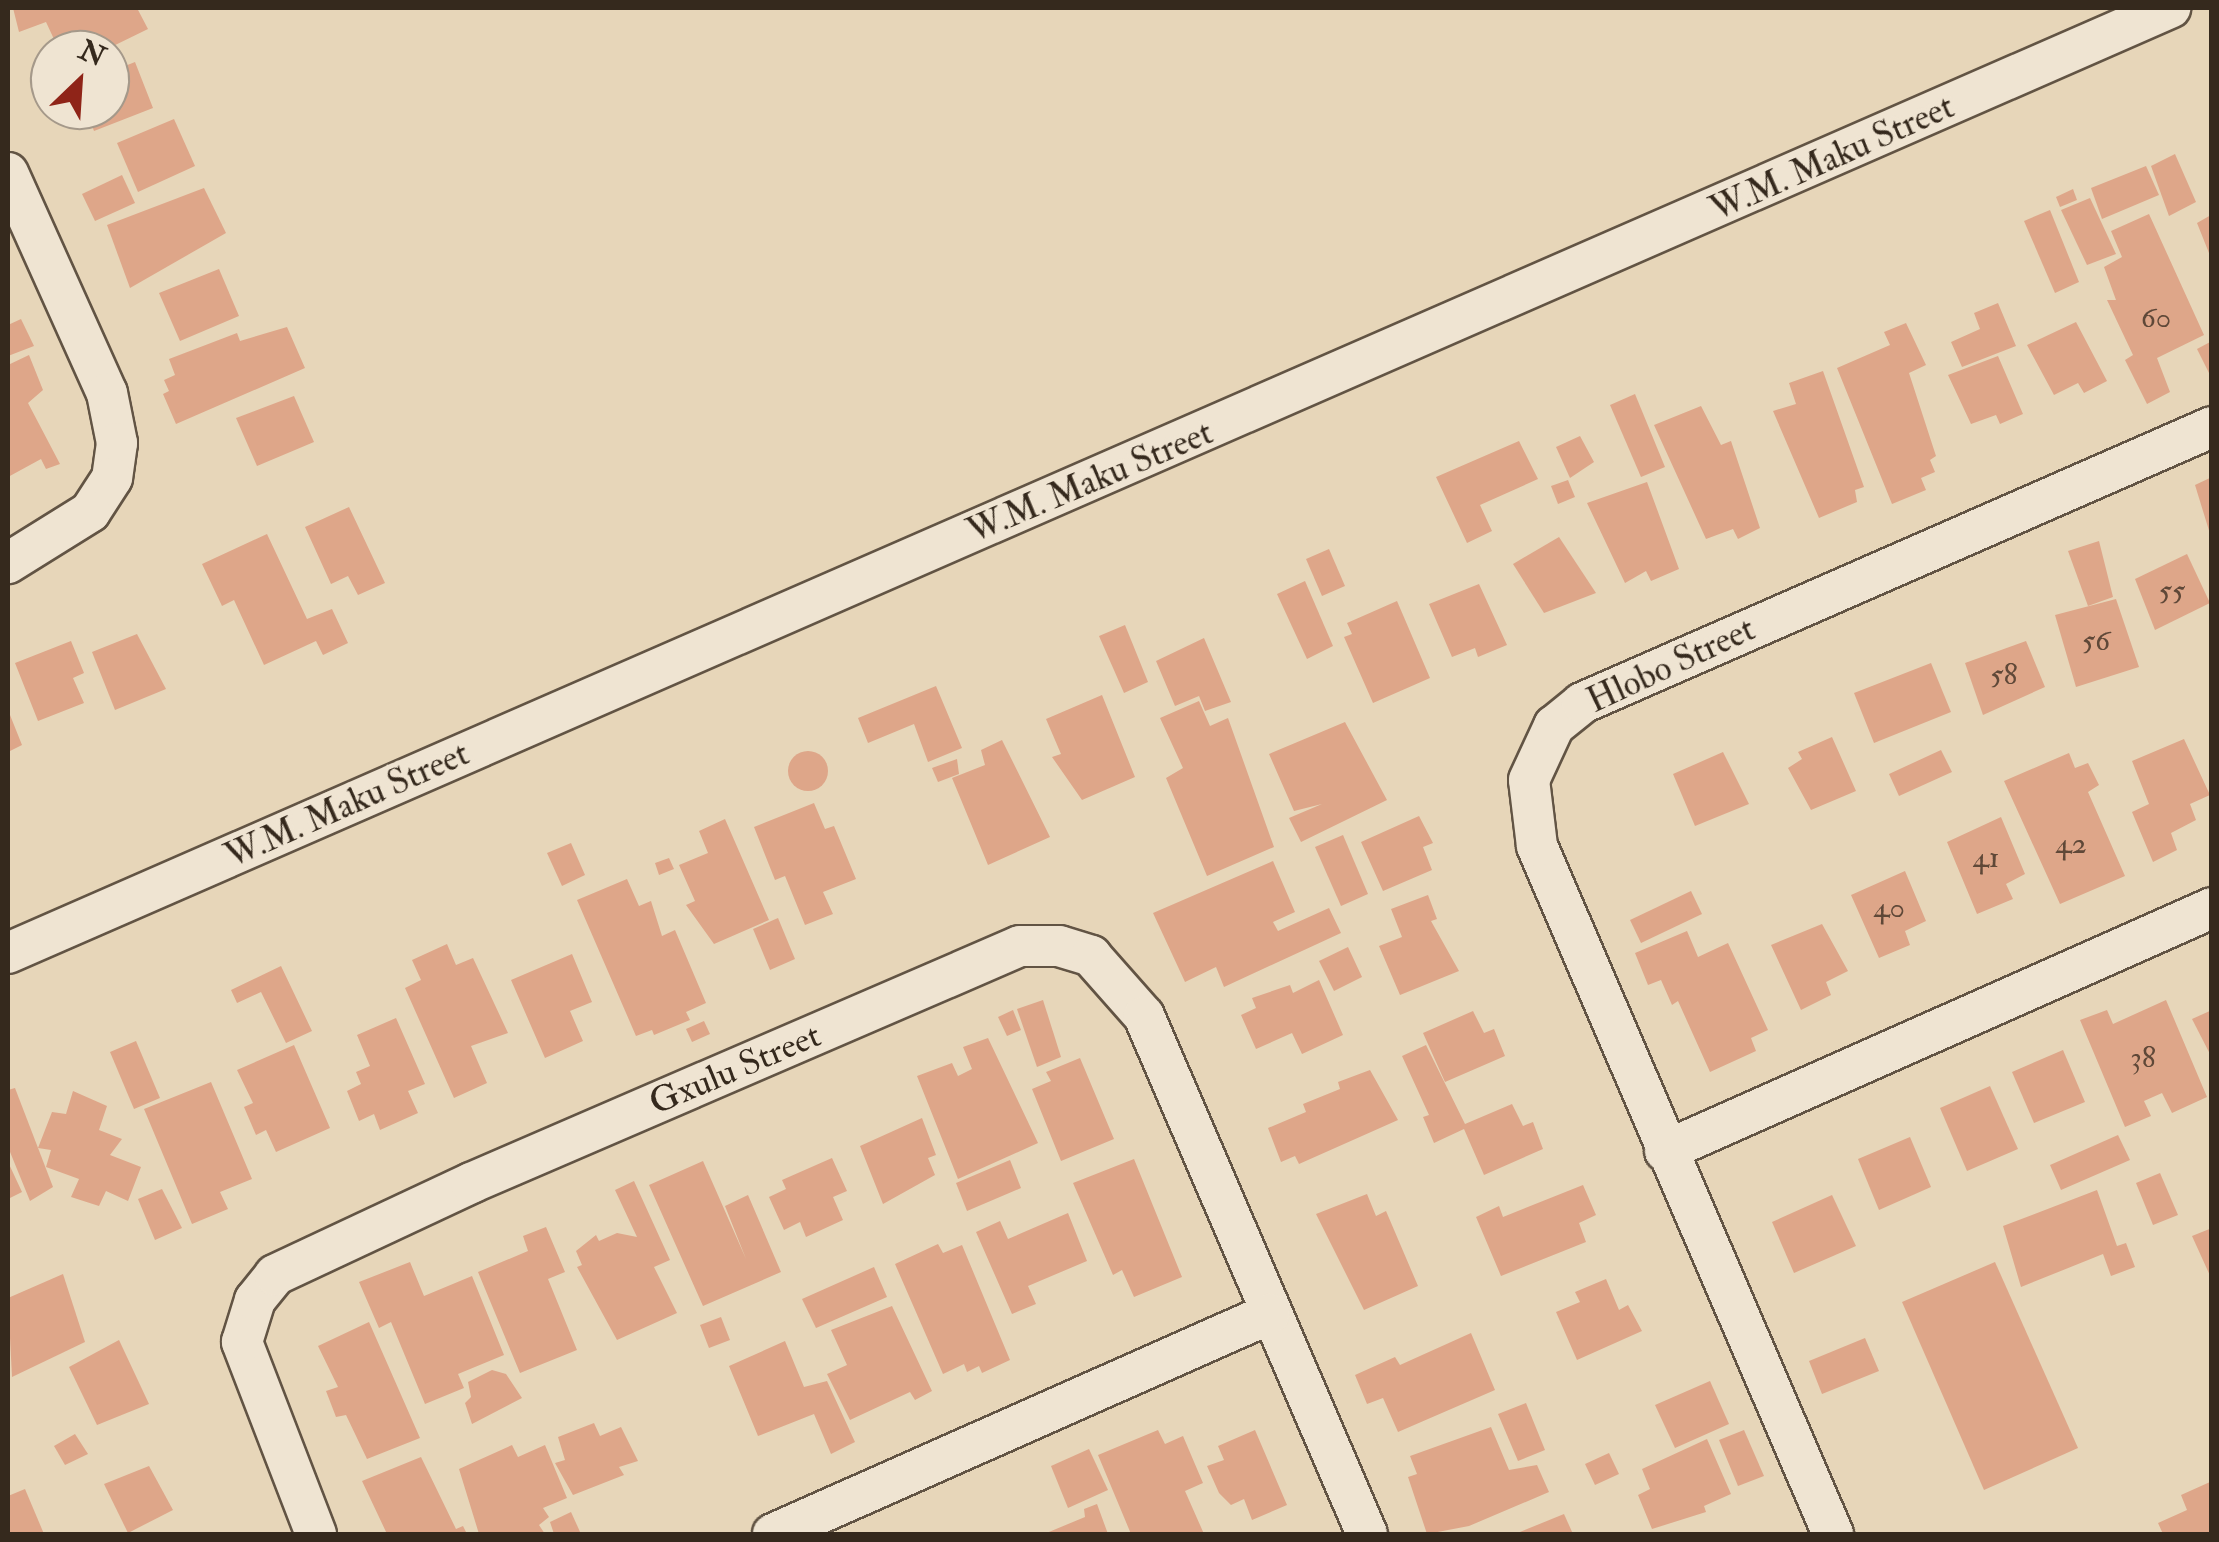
<!DOCTYPE html>
<style>
body{margin:0}
#map{position:relative;width:2219px;height:1542px;overflow:hidden;background:#e7d6b9;font-family:"IM FELL Double Pica",serif}
div>[style]{position:absolute}
.building>*{inset:0;background:#dea689}
.round{border-radius:50%}
.roads{filter:drop-shadow(2px 0 #625444) drop-shadow(-2px 0 #625444) drop-shadow(0 2px #625444) drop-shadow(0 -2px #625444)}
.minor>*{height:40px;margin:-20px;padding:0 20px;transform-origin:20px;border-radius:20px;background:#efe4d2}
span{translate:-50% -50%;white-space:nowrap;text-align:center;line-height:1.15;-webkit-text-stroke:9px #efe4d2;paint-order:stroke}
.number-label{font-size:30px;color:#5f4838}
.number-label span{-webkit-text-stroke-width:0}
.street-label{font-size:35px;color:#35291d}
.frame{position:absolute;inset:0;border:10px solid #35291d;pointer-events:none}
.north{position:absolute;left:30px;top:30px;width:100px;height:100px;box-sizing:border-box;background:#efe4d2;border:2px solid #a5998a;border-radius:50%;rotate:25deg;font-size:28px;font-weight:700;line-height:40px;text-align:center;color:#35291d}
.north::after{content:'';display:block;margin:auto;width:35px;height:45px;background:#8f2418;clip-path:polygon(50% 0,100% 100%,50% 72%,0 100%)}
</style>
<div id="map">
<div class="building">
<i style="clip-path:polygon(13px 8px,137px 8px,148px 29px,105px 50px,59px 50px,46px 22px,19px 32px)"></i>
<i style="clip-path:polygon(135px 62px,153px 108px,94px 131px,86px 110px,110px 110px,110px 72px)"></i>
<i style="clip-path:polygon(174px 119px,195px 166px,138px 192px,117px 143px)"></i>
<i style="clip-path:polygon(2175px 154px,2196px 202px,2169px 216px,2151px 166px)"></i>
<i style="clip-path:polygon(2146px 166px,2159px 195px,2102px 219px,2091px 188px)"></i>
<i style="clip-path:polygon(122px 175px,135px 203px,95px 221px,82px 194px)"></i>
<i style="clip-path:polygon(204px 188px,226px 233px,130px 288px,107px 225px)"></i>
<i style="clip-path:polygon(2073px 189px,2077px 200px,2060px 207px,2056px 197px)"></i>
<i style="clip-path:polygon(2090px 198px,2116px 254px,2087px 265px,2061px 210px)"></i>
<i style="clip-path:polygon(2050px 210px,2079px 282px,2055px 293px,2024px 221px)"></i>
<i style="clip-path:polygon(2149px 214px,2204px 335px,2157px 358px,2170px 392px,2147px 404px,2125px 360px,2133px 355px,2107px 300px,2116px 300px,2104px 267px,2122px 257px,2111px 231px)"></i>
<i style="clip-path:polygon(2211px 215px,2211px 258px,2197px 223px)"></i>
<i style="clip-path:polygon(219px 269px,239px 316px,180px 341px,159px 293px)"></i>
<i style="clip-path:polygon(1998px 303px,2016px 346px,1962px 367px,1951px 342px,1980px 329px,1974px 313px)"></i>
<i style="clip-path:polygon(21px 319px,34px 346px,8px 356px,8px 325px)"></i>
<i style="clip-path:polygon(2076px 322px,2107px 381px,2084px 393px,2078px 383px,2054px 395px,2027px 345px)"></i>
<i style="clip-path:polygon(1906px 323px,1926px 365px,1909px 373px,1936px 456px,1930px 460px,1935px 472px,1921px 478px,1926px 490px,1892px 504px,1837px 368px,1890px 345px,1884px 332px)"></i>
<i style="clip-path:polygon(287px 327px,305px 368px,176px 424px,163px 394px,169px 391px,164px 380px,175px 375px,169px 359px,237px 333px,240px 341px)"></i>
<i style="clip-path:polygon(2212px 341px,2212px 379px,2197px 349px)"></i>
<i style="clip-path:polygon(29px 355px,43px 390px,28px 403px,60px 464px,46px 469px,41px 459px,8px 477px,8px 365px)"></i>
<i style="clip-path:polygon(1998px 356px,2023px 414px,2000px 424px,1996px 415px,1971px 424px,1948px 375px)"></i>
<i style="clip-path:polygon(1823px 371px,1864px 487px,1855px 490px,1857px 502px,1819px 518px,1773px 411px,1796px 404px,1789px 383px)"></i>
<i style="clip-path:polygon(1635px 394px,1665px 467px,1641px 477px,1610px 405px)"></i>
<i style="clip-path:polygon(294px 396px,314px 442px,257px 466px,236px 418px)"></i>
<i style="clip-path:polygon(1701px 406px,1721px 445px,1731px 441px,1760px 528px,1738px 539px,1733px 529px,1706px 539px,1654px 425px)"></i>
<i style="clip-path:polygon(1580px 436px,1594px 462px,1570px 478px,1556px 447px)"></i>
<i style="clip-path:polygon(1519px 441px,1538px 479px,1480px 505px,1492px 531px,1467px 543px,1436px 477px)"></i>
<i style="clip-path:polygon(2212px 477px,2212px 537px,2211px 537px,2195px 485px)"></i>
<i style="clip-path:polygon(1568px 480px,1575px 497px,1558px 504px,1551px 486px)"></i>
<i style="clip-path:polygon(1647px 482px,1679px 569px,1651px 581px,1646px 571px,1625px 583px,1587px 503px)"></i>
<i style="clip-path:polygon(349px 507px,385px 583px,358px 595px,348px 576px,331px 584px,305px 527px)"></i>
<i style="clip-path:polygon(267px 534px,307px 619px,332px 609px,348px 643px,323px 655px,316px 641px,264px 665px,234px 600px,222px 606px,202px 564px)"></i>
<i style="clip-path:polygon(1559px 537px,1596px 593px,1544px 613px,1513px 564px)"></i>
<i style="clip-path:polygon(2099px 541px,2113px 597px,2088px 606px,2068px 551px)"></i>
<i style="clip-path:polygon(1329px 549px,1345px 586px,1322px 596px,1306px 559px)"></i>
<i style="clip-path:polygon(2187px 554px,2210px 603px,2155px 630px,2135px 579px)"></i>
<i style="clip-path:polygon(1305px 581px,1333px 646px,1307px 659px,1277px 594px)"></i>
<i style="clip-path:polygon(1479px 584px,1507px 645px,1478px 657px,1475px 648px,1452px 657px,1429px 604px)"></i>
<i style="clip-path:polygon(2116px 599px,2139px 667px,2076px 687px,2055px 615px)"></i>
<i style="clip-path:polygon(1397px 601px,1430px 678px,1373px 703px,1344px 637px,1352px 634px,1347px 623px)"></i>
<i style="clip-path:polygon(1125px 625px,1148px 682px,1124px 693px,1099px 636px)"></i>
<i style="clip-path:polygon(137px 634px,166px 689px,115px 710px,92px 652px)"></i>
<i style="clip-path:polygon(1204px 638px,1231px 702px,1205px 711px,1199px 696px,1175px 706px,1156px 661px)"></i>
<i style="clip-path:polygon(71px 641px,84px 673px,73px 678px,84px 703px,38px 721px,15px 663px)"></i>
<i style="clip-path:polygon(2026px 641px,2045px 687px,1983px 715px,1965px 663px)"></i>
<i style="clip-path:polygon(1931px 663px,1951px 712px,1874px 743px,1854px 693px)"></i>
<i style="clip-path:polygon(936px 686px,962px 748px,928px 762px,914px 724px,868px 743px,858px 718px)"></i>
<i style="clip-path:polygon(1102px 695px,1135px 777px,1082px 800px,1052px 757px,1061px 754px,1046px 719px)"></i>
<i style="clip-path:polygon(1199px 701px,1210px 726px,1228px 718px,1274px 847px,1207px 876px,1166px 778px,1183px 768px,1160px 718px)"></i>
<i style="clip-path:polygon(8px 710px,22px 745px,8px 752px)"></i>
<i style="clip-path:polygon(1345px 722px,1387px 800px,1301px 842px,1289px 818px,1322px 804px,1294px 811px,1269px 754px)"></i>
<i style="clip-path:polygon(1832px 737px,1856px 791px,1811px 810px,1788px 768px,1802px 759px,1798px 752px)"></i>
<i style="clip-path:polygon(2184px 739px,2210px 795px,2190px 804px,2196px 820px,2171px 833px,2177px 850px,2153px 862px,2132px 812px,2149px 804px,2132px 761px)"></i>
<i style="clip-path:polygon(1002px 740px,1050px 837px,988px 865px,952px 778px,985px 765px,981px 750px)"></i>
<i style="clip-path:polygon(1941px 750px,1952px 772px,1899px 796px,1889px 774px)"></i>
<i class="round" style="left:788px;top:751px;width:40px;height:40px"></i>
<i style="clip-path:polygon(1723px 752px,1749px 804px,1695px 826px,1673px 774px)"></i>
<i style="clip-path:polygon(2069px 753px,2075px 768px,2088px 763px,2099px 785px,2088px 792px,2125px 876px,2060px 904px,2004px 781px)"></i>
<i style="clip-path:polygon(957px 759px,959px 774px,938px 782px,932px 768px)"></i>
<i style="clip-path:polygon(814px 803px,825px 829px,834px 826px,856px 879px,823px 892px,833px 914px,805px 925px,785px 876px,775px 880px,754px 827px)"></i>
<i style="clip-path:polygon(1419px 816px,1433px 843px,1423px 847px,1432px 870px,1383px 891px,1361px 842px)"></i>
<i style="clip-path:polygon(2001px 817px,2025px 874px,2006px 884px,2013px 899px,1977px 914px,1947px 842px)"></i>
<i style="clip-path:polygon(725px 819px,769px 920px,714px 944px,686px 905px,695px 901px,679px 865px,708px 853px,699px 831px)"></i>
<i style="clip-path:polygon(1343px 835px,1368px 894px,1341px 906px,1315px 847px)"></i>
<i style="clip-path:polygon(571px 843px,585px 875px,562px 886px,547px 853px)"></i>
<i style="clip-path:polygon(669px 858px,674px 869px,659px 875px,655px 863px)"></i>
<i style="clip-path:polygon(1273px 861px,1295px 912px,1273px 922px,1278px 931px,1329px 908px,1341px 933px,1224px 987px,1216px 967px,1185px 982px,1153px 913px)"></i>
<i style="clip-path:polygon(1905px 871px,1926px 921px,1905px 931px,1910px 945px,1879px 958px,1851px 895px)"></i>
<i style="clip-path:polygon(627px 879px,639px 906px,651px 901px,662px 936px,675px 930px,706px 1003px,686px 1012px,690px 1020px,654px 1035px,652px 1030px,636px 1036px,577px 900px)"></i>
<i style="clip-path:polygon(1691px 891px,1702px 914px,1641px 943px,1630px 920px)"></i>
<i style="clip-path:polygon(1428px 895px,1437px 919px,1431px 921px,1459px 971px,1400px 995px,1379px 946px,1402px 937px,1391px 909px)"></i>
<i style="clip-path:polygon(778px 918px,795px 959px,770px 970px,753px 929px)"></i>
<i style="clip-path:polygon(1822px 924px,1848px 971px,1826px 982px,1831px 995px,1801px 1010px,1771px 945px)"></i>
<i style="clip-path:polygon(1687px 931px,1698px 957px,1728px 943px,1768px 1030px,1751px 1038px,1756px 1051px,1710px 1072px,1678px 1001px,1672px 1005px,1661px 980px,1648px 985px,1635px 953px)"></i>
<i style="clip-path:polygon(447px 944px,456px 965px,473px 958px,508px 1033px,471px 1046px,487px 1083px,454px 1098px,405px 988px,421px 980px,412px 960px)"></i>
<i style="clip-path:polygon(1348px 947px,1362px 977px,1334px 991px,1319px 961px)"></i>
<i style="clip-path:polygon(572px 954px,592px 1002px,570px 1011px,583px 1041px,545px 1058px,511px 980px)"></i>
<i style="clip-path:polygon(281px 966px,312px 1031px,286px 1043px,261px 992px,237px 1003px,231px 990px)"></i>
<i style="clip-path:polygon(1319px 980px,1343px 1035px,1302px 1054px,1292px 1033px,1256px 1049px,1241px 1015px,1256px 1008px,1252px 998px,1290px 985px,1293px 993px)"></i>
<i style="clip-path:polygon(1043px 1000px,1061px 1057px,1037px 1067px,1017px 1009px)"></i>
<i style="clip-path:polygon(2166px 1000px,2207px 1097px,2172px 1113px,2162px 1093px,2144px 1101px,2151px 1116px,2125px 1127px,2080px 1020px,2107px 1010px,2113px 1024px)"></i>
<i style="clip-path:polygon(1013px 1010px,1021px 1030px,1007px 1036px,998px 1017px)"></i>
<i style="clip-path:polygon(2212px 1010px,2212px 1058px,2192px 1019px)"></i>
<i style="clip-path:polygon(1473px 1011px,1484px 1033px,1494px 1029px,1505px 1056px,1445px 1082px,1423px 1033px)"></i>
<i style="clip-path:polygon(396px 1018px,425px 1084px,408px 1091px,418px 1113px,380px 1130px,374px 1114px,359px 1121px,347px 1091px,361px 1084px,356px 1072px,370px 1066px,357px 1035px)"></i>
<i style="clip-path:polygon(704px 1021px,710px 1034px,692px 1042px,686px 1029px)"></i>
<i style="clip-path:polygon(988px 1038px,1038px 1143px,958px 1179px,917px 1076px,952px 1063px,958px 1076px,972px 1069px,963px 1047px)"></i>
<i style="clip-path:polygon(136px 1041px,160px 1098px,134px 1109px,110px 1052px)"></i>
<i style="clip-path:polygon(294px 1045px,330px 1128px,276px 1152px,266px 1130px,256px 1135px,244px 1107px,253px 1103px,237px 1070px)"></i>
<i style="clip-path:polygon(1426px 1045px,1465px 1124px,1512px 1104px,1523px 1126px,1533px 1122px,1543px 1149px,1484px 1175px,1464px 1129px,1434px 1143px,1423px 1117px,1429px 1115px,1402px 1056px)"></i>
<i style="clip-path:polygon(2063px 1050px,2085px 1102px,2034px 1123px,2012px 1072px)"></i>
<i style="clip-path:polygon(1080px 1058px,1114px 1139px,1061px 1161px,1032px 1089px,1051px 1081px,1046px 1072px)"></i>
<i style="clip-path:polygon(1370px 1070px,1398px 1120px,1299px 1164px,1295px 1156px,1281px 1162px,1268px 1128px,1306px 1112px,1303px 1104px,1340px 1089px,1338px 1082px)"></i>
<i style="clip-path:polygon(211px 1082px,252px 1179px,220px 1192px,228px 1209px,192px 1224px,144px 1109px)"></i>
<i style="clip-path:polygon(1990px 1086px,2018px 1149px,1967px 1171px,1940px 1108px)"></i>
<i style="clip-path:polygon(15px 1088px,53px 1187px,30px 1201px,8px 1147px,8px 1090px)"></i>
<i style="clip-path:polygon(73px 1091px,107px 1106px,99px 1130px,122px 1139px,110px 1155px,141px 1167px,128px 1201px,106px 1191px,99px 1206px,71px 1197px,79px 1179px,46px 1167px,51px 1150px,38px 1148px,52px 1112px,66px 1114px)"></i>
<i style="clip-path:polygon(922px 1118px,936px 1155px,928px 1158px,935px 1175px,883px 1204px,860px 1146px)"></i>
<i style="clip-path:polygon(2118px 1135px,2130px 1160px,2061px 1190px,2050px 1165px)"></i>
<i style="clip-path:polygon(1910px 1137px,1931px 1187px,1879px 1210px,1858px 1159px)"></i>
<i style="clip-path:polygon(832px 1158px,847px 1191px,833px 1197px,843px 1220px,806px 1237px,800px 1222px,784px 1230px,769px 1197px,786px 1189px,782px 1180px)"></i>
<i style="clip-path:polygon(1134px 1159px,1182px 1277px,1134px 1297px,1122px 1270px,1113px 1275px,1073px 1183px)"></i>
<i style="clip-path:polygon(1010px 1160px,1021px 1188px,967px 1211px,956px 1183px)"></i>
<i style="clip-path:polygon(703px 1161px,746px 1259px,725px 1206px,748px 1195px,781px 1272px,703px 1306px,649px 1185px)"></i>
<i style="clip-path:polygon(8px 1162px,22px 1192px,8px 1199px)"></i>
<i style="clip-path:polygon(2160px 1173px,2178px 1215px,2153px 1225px,2136px 1183px)"></i>
<i style="clip-path:polygon(634px 1181px,670px 1260px,654px 1267px,677px 1313px,617px 1340px,577px 1267px,582px 1265px,576px 1251px,596px 1235px,599px 1241px,617px 1233px,637px 1237px,615px 1190px)"></i>
<i style="clip-path:polygon(1583px 1185px,1596px 1215px,1579px 1223px,1586px 1242px,1501px 1276px,1476px 1217px,1499px 1206px,1503px 1217px)"></i>
<i style="clip-path:polygon(162px 1189px,182px 1228px,155px 1240px,138px 1199px)"></i>
<i style="clip-path:polygon(2097px 1190px,2117px 1246px,2126px 1243px,2135px 1267px,2111px 1276px,2103px 1254px,2021px 1287px,2003px 1226px)"></i>
<i style="clip-path:polygon(1367px 1194px,1376px 1216px,1386px 1211px,1418px 1286px,1364px 1310px,1316px 1214px)"></i>
<i style="clip-path:polygon(1832px 1195px,1856px 1246px,1794px 1273px,1772px 1222px)"></i>
<i style="clip-path:polygon(1068px 1213px,1087px 1261px,1028px 1286px,1036px 1304px,1012px 1314px,976px 1232px,1000px 1221px,1008px 1239px)"></i>
<i style="clip-path:polygon(546px 1227px,565px 1272px,548px 1279px,577px 1350px,520px 1373px,478px 1272px,528px 1251px,523px 1236px)"></i>
<i style="clip-path:polygon(2212px 1228px,2212px 1280px,2192px 1236px)"></i>
<i style="clip-path:polygon(938px 1244px,943px 1253px,962px 1245px,1010px 1360px,982px 1373px,979px 1366px,967px 1372px,964px 1364px,943px 1374px,895px 1264px)"></i>
<i style="clip-path:polygon(410px 1262px,424px 1296px,472px 1276px,504px 1355px,458px 1374px,464px 1388px,425px 1404px,391px 1322px,379px 1328px,359px 1282px)"></i>
<i style="clip-path:polygon(1995px 1262px,2078px 1448px,1984px 1490px,1902px 1302px)"></i>
<i style="clip-path:polygon(874px 1267px,887px 1297px,816px 1328px,802px 1299px)"></i>
<i style="clip-path:polygon(63px 1274px,85px 1342px,12px 1377px,8px 1298px)"></i>
<i style="clip-path:polygon(1606px 1279px,1619px 1310px,1628px 1305px,1642px 1331px,1577px 1360px,1556px 1312px,1580px 1302px,1575px 1292px)"></i>
<i style="clip-path:polygon(892px 1306px,932px 1391px,915px 1400px,910px 1392px,850px 1420px,827px 1374px,847px 1365px,831px 1330px)"></i>
<i style="clip-path:polygon(721px 1317px,730px 1340px,709px 1348px,700px 1325px)"></i>
<i style="clip-path:polygon(369px 1322px,420px 1438px,367px 1459px,346px 1415px,336px 1417px,326px 1391px,338px 1387px,318px 1346px)"></i>
<i style="clip-path:polygon(1471px 1333px,1495px 1390px,1398px 1432px,1383px 1398px,1367px 1404px,1355px 1375px,1395px 1357px,1400px 1365px)"></i>
<i style="clip-path:polygon(1865px 1338px,1879px 1371px,1822px 1394px,1809px 1361px)"></i>
<i style="clip-path:polygon(119px 1340px,149px 1404px,97px 1425px,69px 1367px)"></i>
<i style="clip-path:polygon(785px 1341px,804px 1387px,827px 1381px,855px 1442px,831px 1454px,814px 1414px,758px 1436px,729px 1366px)"></i>
<i style="clip-path:polygon(492px 1370px,506px 1374px,522px 1398px,472px 1424px,465px 1403px,471px 1397px,468px 1382px)"></i>
<i style="clip-path:polygon(1710px 1381px,1729px 1424px,1675px 1448px,1655px 1405px)"></i>
<i style="clip-path:polygon(1526px 1403px,1545px 1450px,1518px 1461px,1498px 1414px)"></i>
<i style="clip-path:polygon(594px 1423px,600px 1436px,621px 1427px,638px 1461px,619px 1467px,624px 1475px,573px 1495px,555px 1463px,565px 1460px,558px 1437px)"></i>
<i style="clip-path:polygon(1491px 1427px,1509px 1470px,1537px 1465px,1549px 1492px,1469px 1526px,1427px 1534px,1408px 1477px,1417px 1474px,1410px 1456px)"></i>
<i style="clip-path:polygon(1158px 1430px,1165px 1444px,1183px 1436px,1203px 1483px,1185px 1491px,1204px 1534px,1131px 1534px,1098px 1455px)"></i>
<i style="clip-path:polygon(1255px 1430px,1287px 1505px,1252px 1520px,1244px 1499px,1231px 1505px,1219px 1493px,1207px 1466px,1224px 1460px,1218px 1446px)"></i>
<i style="clip-path:polygon(1744px 1430px,1764px 1476px,1738px 1486px,1719px 1440px)"></i>
<i style="clip-path:polygon(75px 1434px,88px 1454px,65px 1465px,54px 1446px)"></i>
<i style="clip-path:polygon(1707px 1439px,1731px 1494px,1704px 1506px,1706px 1512px,1652px 1529px,1638px 1495px,1650px 1489px,1642px 1469px)"></i>
<i style="clip-path:polygon(512px 1445px,518px 1457px,545px 1445px,567px 1498px,543px 1508px,549px 1517px,539px 1525px,545px 1534px,479px 1534px,459px 1469px)"></i>
<i style="clip-path:polygon(1089px 1449px,1108px 1490px,1068px 1508px,1051px 1466px)"></i>
<i style="clip-path:polygon(1609px 1453px,1619px 1474px,1595px 1485px,1585px 1464px)"></i>
<i style="clip-path:polygon(421px 1457px,456px 1529px,463px 1526px,467px 1534px,387px 1534px,362px 1481px)"></i>
<i style="clip-path:polygon(149px 1466px,173px 1510px,128px 1533px,104px 1484px)"></i>
<i style="clip-path:polygon(2210px 1482px,2212px 1534px,2163px 1534px,2158px 1523px,2187px 1510px,2181px 1495px)"></i>
<i style="clip-path:polygon(25px 1489px,44px 1534px,8px 1534px,8px 1496px)"></i>
<i style="clip-path:polygon(1097px 1504px,1108px 1534px,1044px 1534px,1085px 1517px,1084px 1509px)"></i>
<i style="clip-path:polygon(571px 1512px,581px 1534px,554px 1534px,550px 1522px)"></i>
<i style="clip-path:polygon(1564px 1514px,1573px 1534px,1515px 1534px)"></i>
</div>
<div class="roads">
<div class="minor">
<i style="left:8px;top:173px;width:241px;rotate:65.8deg"></i>
<i style="left:107px;top:393px;width:51px;rotate:78.7deg"></i>
<i style="left:117px;top:443px;width:35px;rotate:98deg"></i>
<i style="left:112px;top:478px;width:40px;rotate:122.9deg"></i>
<i style="left:90px;top:512px;width:97px;rotate:148.1deg"></i>
<i style="left:8px;top:953px;width:2360px;rotate:-23.61deg"></i>
<i style="left:1665px;top:1151px;width:599px;rotate:-23.95deg"></i>
<i style="left:316px;top:1534px;width:206px;rotate:-111.1deg"></i>
<i style="left:242px;top:1342px;width:44px;rotate:-72.8deg"></i>
<i style="left:255px;top:1300px;width:32px;rotate:-51deg"></i>
<i style="left:275px;top:1275px;width:217px;rotate:-25.1deg"></i>
<i style="left:471px;top:1183px;width:598px;rotate:-23.35deg"></i>
<i style="left:1020px;top:946px;width:39px"></i>
<i style="left:1059px;top:946px;width:34px;rotate:17deg"></i>
<i style="left:1091px;top:956px;width:80px;rotate:48.5deg"></i>
<i style="left:1144px;top:1016px;width:564px;rotate:66.71deg"></i>
<i style="left:773px;top:1534px;width:543px;rotate:-23.92deg"></i>
<i style="left:1833px;top:1534px;width:749px;rotate:-113.28deg"></i>
<i style="left:1537px;top:846px;width:66px;rotate:-96.9deg"></i>
<i style="left:1529px;top:780px;width:60px;rotate:-65.2deg"></i>
<i style="left:1554px;top:726px;width:36px;rotate:-39deg"></i>
<i style="left:1582px;top:703px;width:688px;rotate:-23.66deg"></i>
</div>
</div>
<div class="number-label">
<span style="left:2156px;top:318px">60</span>
<span style="left:2172px;top:591px">55</span>
<span style="left:2096px;top:641px">56</span>
<span style="left:2004px;top:675px">58</span>
<span style="left:2071px;top:844px">42</span>
<span style="left:1986px;top:858px">41</span>
<span style="left:1889px;top:908px">40</span>
<span style="left:2143px;top:1058px">38</span>
</div>
<div class="street-label">
<span style="left:1832px;top:158px;rotate:-24deg">W.M. Maku Street</span>
<span style="left:1090px;top:482px;rotate:-23deg">W.M. Maku Street</span>
<span style="left:1671px;top:665px;rotate:-25deg">Hlobo Street</span>
<span style="left:347px;top:805px;rotate:-24deg">W.M. Maku Street</span>
<span style="left:735px;top:1069px;rotate:-23deg">Gxulu Street</span>
</div>
<div class="frame"></div>
<div class="north">N</div>
</div>
